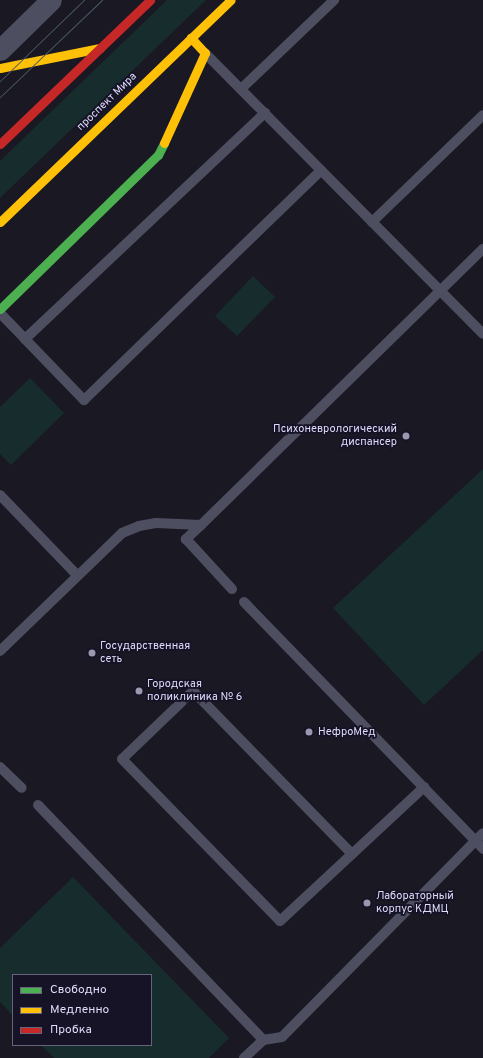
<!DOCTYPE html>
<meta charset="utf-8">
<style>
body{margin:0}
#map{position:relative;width:483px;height:1058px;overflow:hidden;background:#1a1822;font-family:Overpass,sans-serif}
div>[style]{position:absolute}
.green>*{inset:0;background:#172d2d}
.lane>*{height:10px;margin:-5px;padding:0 5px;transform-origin:5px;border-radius:5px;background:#4e4e61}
.street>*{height:21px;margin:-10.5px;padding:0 10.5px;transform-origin:10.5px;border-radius:10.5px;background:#4e4e61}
.fast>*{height:9px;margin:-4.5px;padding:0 4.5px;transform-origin:4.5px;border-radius:4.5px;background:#4caf50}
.slow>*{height:9px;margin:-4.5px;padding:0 4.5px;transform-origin:4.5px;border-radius:4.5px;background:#ffc107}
.jam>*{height:9px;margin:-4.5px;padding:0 4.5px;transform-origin:4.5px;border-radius:4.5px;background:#c62828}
.tram>*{height:1px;margin:-0.5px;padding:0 0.5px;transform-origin:0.5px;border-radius:0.5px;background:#485a68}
.dots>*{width:11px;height:11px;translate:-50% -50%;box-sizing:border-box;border:2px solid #161327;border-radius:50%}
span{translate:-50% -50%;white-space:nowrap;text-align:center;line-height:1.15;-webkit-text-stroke:3.5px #161327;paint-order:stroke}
.street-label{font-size:11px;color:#dfddfb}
.poi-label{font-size:11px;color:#dfddfb}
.right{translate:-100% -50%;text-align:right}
.left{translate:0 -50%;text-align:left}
.legend{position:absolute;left:12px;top:974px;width:140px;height:72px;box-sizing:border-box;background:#161327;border:1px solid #66647c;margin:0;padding:5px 7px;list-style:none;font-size:12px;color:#dfddfb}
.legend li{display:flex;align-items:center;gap:8px;height:20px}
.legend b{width:20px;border:1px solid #66647c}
</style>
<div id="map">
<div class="green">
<i style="clip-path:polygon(167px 0,206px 0,0 198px,0 161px)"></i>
<i style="clip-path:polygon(253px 276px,275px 297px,237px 336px,215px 316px)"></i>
<i style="clip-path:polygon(30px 378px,64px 413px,11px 465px,0 454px,0 407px)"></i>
<i style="clip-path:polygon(483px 469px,483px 650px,424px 705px,333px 608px)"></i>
<i style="clip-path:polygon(73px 877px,229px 1038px,209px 1058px,54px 1058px,41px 1045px,151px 1045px,151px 975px,13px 975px,13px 1016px,0 1002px,0 948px)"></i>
</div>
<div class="lane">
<i style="left:205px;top:53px;width:395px;rotate:45.3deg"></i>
<i style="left:241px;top:89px;width:129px;rotate:-43.7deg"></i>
<i style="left:372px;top:222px;width:154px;rotate:-43.9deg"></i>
<i style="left:0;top:313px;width:36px;rotate:46deg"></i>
<i style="left:25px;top:339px;width:330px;rotate:-43.3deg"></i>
<i style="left:25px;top:339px;width:85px;rotate:46deg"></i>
<i style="left:84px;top:400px;width:330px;rotate:-44.1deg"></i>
<i style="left:0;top:495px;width:111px;rotate:46.1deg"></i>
<i style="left:201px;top:525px;width:21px;rotate:137deg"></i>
<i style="left:186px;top:539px;width:68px;rotate:47.4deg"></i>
<i style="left:244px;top:602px;width:344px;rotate:45.9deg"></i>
<i style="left:0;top:651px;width:170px;rotate:-44deg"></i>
<i style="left:122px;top:533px;width:18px;rotate:-22deg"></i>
<i style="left:139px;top:526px;width:17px;rotate:-10deg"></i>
<i style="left:156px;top:523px;width:45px;rotate:2.5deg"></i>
<i style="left:201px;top:525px;width:395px;rotate:-44.4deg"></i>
<i style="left:0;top:767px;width:30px;rotate:44deg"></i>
<i style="left:38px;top:805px;width:325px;rotate:46.2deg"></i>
<i style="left:352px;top:854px;width:228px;rotate:-134.3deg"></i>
<i style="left:193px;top:691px;width:98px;rotate:136.2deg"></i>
<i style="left:122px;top:759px;width:226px;rotate:45.7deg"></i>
<i style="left:280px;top:921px;width:197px;rotate:-42.9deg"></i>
<i style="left:244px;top:1058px;width:26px;rotate:-43deg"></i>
<i style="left:263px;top:1040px;width:19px;rotate:-9deg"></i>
<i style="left:282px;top:1037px;width:286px;rotate:-45.4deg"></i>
</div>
<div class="street">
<i style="left:0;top:50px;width:71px;rotate:-44.4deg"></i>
</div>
<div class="fast">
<i style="left:0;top:309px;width:221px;rotate:-44.3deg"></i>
<i style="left:158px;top:155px;width:13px;rotate:-63deg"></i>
</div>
<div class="slow">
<i style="left:0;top:68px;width:102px;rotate:-11.3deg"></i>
<i style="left:164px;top:143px;width:99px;rotate:-65.5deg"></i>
<i style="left:205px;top:53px;width:21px;rotate:-133deg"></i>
<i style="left:0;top:222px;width:320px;rotate:-43.9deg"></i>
</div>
<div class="jam">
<i style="left:0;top:144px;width:208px;rotate:-43.8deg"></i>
</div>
<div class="tram">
<i style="left:0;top:81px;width:117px;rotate:-44deg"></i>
<i style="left:0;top:97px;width:141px;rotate:-43.6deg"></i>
</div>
<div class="dots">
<i style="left:406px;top:436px;background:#9a98af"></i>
<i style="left:92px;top:653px;background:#9a98af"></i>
<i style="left:139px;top:691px;background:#9a98af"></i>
<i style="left:309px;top:732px;background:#9a98af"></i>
<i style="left:367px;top:903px;background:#9a98af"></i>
</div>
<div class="street-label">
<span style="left:107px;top:102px;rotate:-44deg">проспект Мира</span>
</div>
<div class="poi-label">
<span class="right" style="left:397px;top:436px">Психоневрологический<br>диспансер</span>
<span class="left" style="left:100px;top:653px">Государственная<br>сеть</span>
<span class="left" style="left:147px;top:691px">Городская<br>поликлиника № 6</span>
<span class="left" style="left:318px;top:732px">НефроМед</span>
<span class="left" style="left:376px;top:903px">Лабораторный<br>корпус КДМЦ</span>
</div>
<ul class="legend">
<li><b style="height:5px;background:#4caf50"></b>Свободно</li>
<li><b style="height:5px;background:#ffc107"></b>Медленно</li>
<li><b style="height:5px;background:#c62828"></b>Пробка</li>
</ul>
</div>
